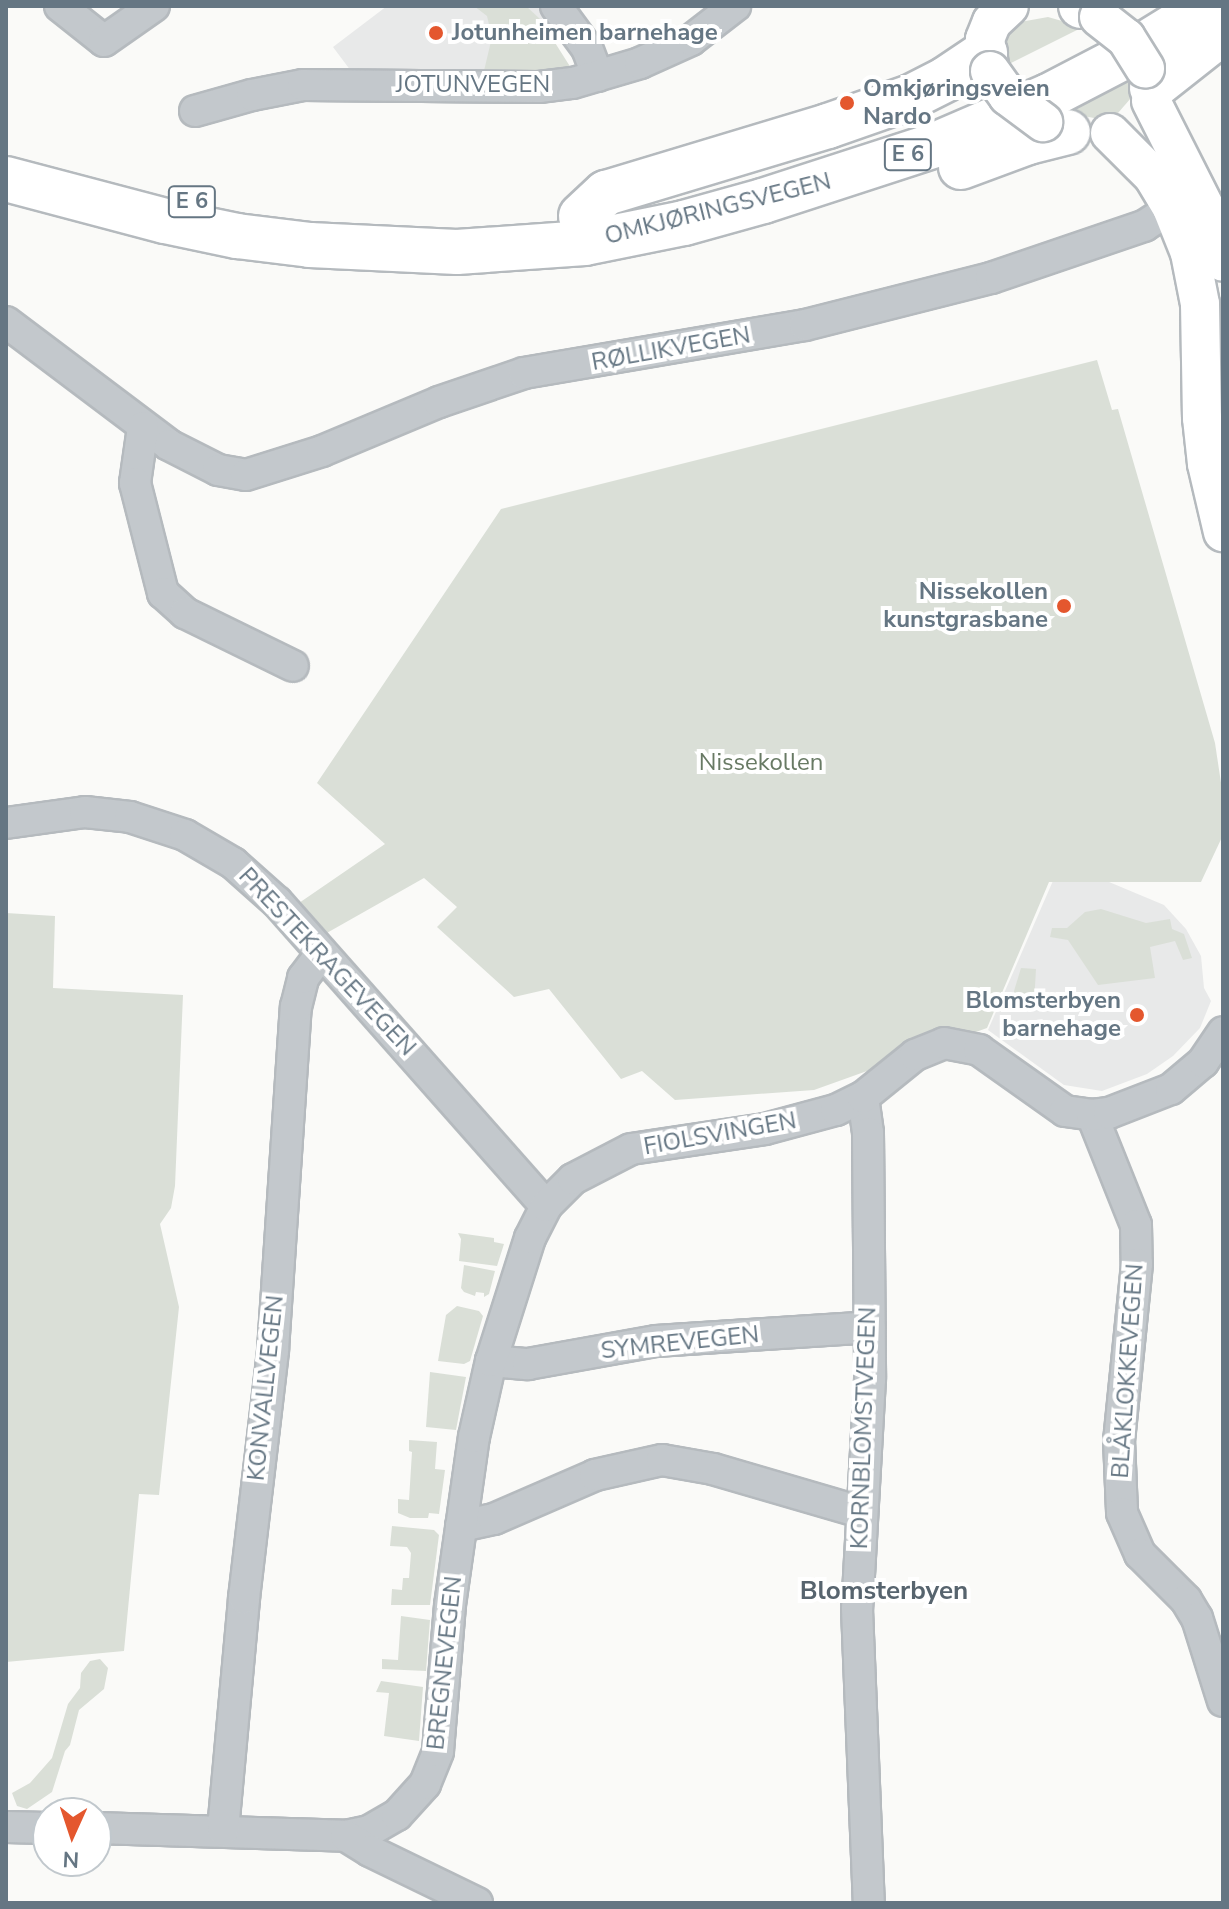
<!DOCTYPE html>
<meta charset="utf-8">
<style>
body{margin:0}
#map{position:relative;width:1229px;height:1909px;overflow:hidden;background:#fafaf8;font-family:"Nunito Sans",sans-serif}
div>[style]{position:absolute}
.built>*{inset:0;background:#e8e9e9}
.green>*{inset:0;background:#dadfd7}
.roads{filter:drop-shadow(2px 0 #b5babe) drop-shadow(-2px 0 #b5babe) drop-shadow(0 2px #b5babe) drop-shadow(0 -2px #b5babe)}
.minor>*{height:30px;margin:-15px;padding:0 15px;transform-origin:15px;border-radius:15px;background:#c3c8cc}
.major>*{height:38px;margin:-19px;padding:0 19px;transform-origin:19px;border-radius:19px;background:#fff}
.highway>*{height:44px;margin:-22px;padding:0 22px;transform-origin:22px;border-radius:22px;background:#fff}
.bridges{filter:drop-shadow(2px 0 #b5babe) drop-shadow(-2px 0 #b5babe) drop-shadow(0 2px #b5babe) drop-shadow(0 -2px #b5babe)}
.major-bridge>*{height:38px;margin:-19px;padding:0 19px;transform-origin:19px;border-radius:19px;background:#fff}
.dots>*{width:22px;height:22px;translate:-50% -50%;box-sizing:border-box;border:4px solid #fff;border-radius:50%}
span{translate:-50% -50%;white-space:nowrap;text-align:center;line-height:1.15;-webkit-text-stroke:8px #fff;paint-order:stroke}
.shield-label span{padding:2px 6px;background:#fff;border:2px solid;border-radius:6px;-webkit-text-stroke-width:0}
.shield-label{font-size:22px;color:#657683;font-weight:700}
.poi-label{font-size:24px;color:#657683;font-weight:700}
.left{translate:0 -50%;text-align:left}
.right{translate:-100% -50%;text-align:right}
.street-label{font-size:24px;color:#657683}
.park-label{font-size:24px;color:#687a64}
.neighbourhood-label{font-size:26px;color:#57646e;font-weight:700}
.frame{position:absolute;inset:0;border:8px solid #657683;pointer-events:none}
.north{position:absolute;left:32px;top:1797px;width:80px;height:80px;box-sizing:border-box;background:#fff;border:2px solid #c1c8cd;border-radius:50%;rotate:183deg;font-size:22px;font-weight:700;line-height:32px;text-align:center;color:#657683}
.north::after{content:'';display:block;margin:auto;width:28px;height:36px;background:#e4572e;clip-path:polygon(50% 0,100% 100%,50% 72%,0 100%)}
</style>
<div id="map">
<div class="built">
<i style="clip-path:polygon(387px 6px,540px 6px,547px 14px,541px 20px,561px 65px,555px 77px,354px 75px,333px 47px)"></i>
<i style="clip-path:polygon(1059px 867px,1078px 869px,1164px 905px,1186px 929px,1201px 956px,1204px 988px,1211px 1001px,1200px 1028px,1173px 1056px,1147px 1074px,1102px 1091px,1064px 1085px,988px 1030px)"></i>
</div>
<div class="green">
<i style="clip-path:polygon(474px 6px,526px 6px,540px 19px,571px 68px,547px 75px,483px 75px,492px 37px,487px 16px)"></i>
<i style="clip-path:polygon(1048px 17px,1083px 27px,1007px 65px,1003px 38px,1014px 23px)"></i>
<i style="clip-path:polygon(1130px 76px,1131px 98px,1118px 113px,1094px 118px,1063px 112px)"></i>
<i style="clip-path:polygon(1097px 360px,1112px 410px,1118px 409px,1215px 743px,1223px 796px,1223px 835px,1201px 882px,1049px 882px,987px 1028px,814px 1090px,675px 1100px,642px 1071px,621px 1079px,549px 989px,514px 997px,437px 927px,457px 907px,424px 878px,325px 934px,299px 903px,385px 844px,317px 783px,501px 509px)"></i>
<i style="clip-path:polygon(1101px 909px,1146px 923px,1170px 919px,1172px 929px,1184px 934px,1192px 958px,1183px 960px,1175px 941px,1150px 947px,1155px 978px,1098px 985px,1068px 940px,1050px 937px,1052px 928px,1067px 928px,1085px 912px)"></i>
<i style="clip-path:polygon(6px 913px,55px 916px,53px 988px,183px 995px,175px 1186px,171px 1208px,160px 1224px,179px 1307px,159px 1495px,139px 1494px,124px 1651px,6px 1662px)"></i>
<i style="clip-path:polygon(1021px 968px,1036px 969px,1034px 1004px,1026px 1007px,1016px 1001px,1014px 991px)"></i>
<i style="clip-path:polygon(458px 1233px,494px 1238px,494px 1242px,504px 1244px,497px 1266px,459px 1261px,461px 1239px)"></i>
<i style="clip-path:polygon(464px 1265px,495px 1271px,489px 1294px,484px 1297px,484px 1293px,476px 1292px,475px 1296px,464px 1292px,461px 1288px)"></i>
<i style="clip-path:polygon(457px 1306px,479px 1311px,483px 1316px,470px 1361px,464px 1364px,438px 1361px,446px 1315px)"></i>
<i style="clip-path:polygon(430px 1372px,466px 1377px,456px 1430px,426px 1427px)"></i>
<i style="clip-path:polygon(409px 1440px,437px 1442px,435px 1469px,445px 1470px,439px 1514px,429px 1513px,428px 1518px,410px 1518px,398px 1513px,398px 1499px,409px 1500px,412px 1452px,409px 1451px)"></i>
<i style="clip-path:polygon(392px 1526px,434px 1530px,439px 1535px,430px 1605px,391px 1605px,392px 1589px,402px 1590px,403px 1578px,409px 1578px,411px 1553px,407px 1547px,390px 1546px)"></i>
<i style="clip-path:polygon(401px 1616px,430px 1620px,426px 1671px,382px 1669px,382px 1659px,398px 1660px)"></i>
<i style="clip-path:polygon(100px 1659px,108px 1668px,104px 1689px,79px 1710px,70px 1745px,65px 1751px,52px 1792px,27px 1809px,17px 1806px,12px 1793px,30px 1783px,52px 1758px,68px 1704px,80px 1688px,81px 1673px,90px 1661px)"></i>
<i style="clip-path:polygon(381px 1681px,423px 1687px,419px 1741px,384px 1736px,389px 1693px,376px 1692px)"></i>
</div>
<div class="roads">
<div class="minor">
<i style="left:60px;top:6px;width:56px;rotate:38.5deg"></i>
<i style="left:104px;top:41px;width:61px;rotate:-35deg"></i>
<i style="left:556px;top:6px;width:52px;rotate:53.6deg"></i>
<i style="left:587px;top:48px;width:30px;rotate:69deg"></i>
<i style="left:195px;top:111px;width:59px;rotate:-15.7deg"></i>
<i style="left:252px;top:95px;width:52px;rotate:-11.1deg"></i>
<i style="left:303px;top:85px;width:236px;rotate:0.5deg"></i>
<i style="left:539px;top:87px;width:34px;rotate:-7deg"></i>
<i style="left:573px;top:83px;width:70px;rotate:-16.6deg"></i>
<i style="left:640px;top:63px;width:56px;rotate:-24.3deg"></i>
<i style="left:691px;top:40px;width:56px;rotate:-37.7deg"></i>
<i style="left:6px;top:322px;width:204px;rotate:37deg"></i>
<i style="left:169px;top:445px;width:55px;rotate:27deg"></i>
<i style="left:218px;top:470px;width:28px;rotate:10deg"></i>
<i style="left:246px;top:475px;width:80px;rotate:-17.5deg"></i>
<i style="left:322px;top:451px;width:127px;rotate:-22.7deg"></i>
<i style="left:439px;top:402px;width:90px;rotate:-18.8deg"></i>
<i style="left:524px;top:373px;width:285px;rotate:-9.7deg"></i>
<i style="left:805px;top:325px;width:192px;rotate:-14.2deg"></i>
<i style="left:991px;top:278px;width:162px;rotate:-18.8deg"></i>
<i style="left:1144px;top:226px;width:33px;rotate:-33deg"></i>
<i style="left:1172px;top:208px;width:22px;rotate:-60deg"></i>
<i style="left:143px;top:427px;width:57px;rotate:98.1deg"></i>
<i style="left:135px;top:483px;width:114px;rotate:75.7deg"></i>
<i style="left:163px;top:593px;width:30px;rotate:42deg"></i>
<i style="left:185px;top:613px;width:120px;rotate:26.1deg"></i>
<i style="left:6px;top:823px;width:80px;rotate:-7.9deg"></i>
<i style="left:85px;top:812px;width:45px;rotate:6.3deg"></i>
<i style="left:130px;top:817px;width:58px;rotate:18.1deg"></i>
<i style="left:185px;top:835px;width:56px;rotate:30.3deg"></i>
<i style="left:233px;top:863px;width:59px;rotate:41.6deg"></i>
<i style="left:277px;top:902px;width:406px;rotate:48.5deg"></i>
<i style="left:863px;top:1097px;width:36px;rotate:82deg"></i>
<i style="left:868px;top:1133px;width:246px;rotate:89.5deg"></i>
<i style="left:870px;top:1379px;width:230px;rotate:93.2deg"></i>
<i style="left:857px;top:1609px;width:294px;rotate:87.7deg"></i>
<i style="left:1092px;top:1115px;width:118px;rotate:68.2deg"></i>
<i style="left:1136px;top:1225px;width:39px;rotate:89deg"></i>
<i style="left:1137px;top:1264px;width:177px;rotate:95.8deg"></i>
<i style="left:1119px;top:1440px;width:73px;rotate:87.6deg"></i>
<i style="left:1122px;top:1513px;width:45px;rotate:66.3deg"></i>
<i style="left:1140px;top:1554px;width:65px;rotate:45deg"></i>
<i style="left:1186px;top:1600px;width:21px;rotate:59deg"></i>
<i style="left:1197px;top:1618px;width:87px;rotate:72.6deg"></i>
<i style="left:491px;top:1361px;width:37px;rotate:5deg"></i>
<i style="left:528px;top:1364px;width:130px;rotate:-10.2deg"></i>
<i style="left:656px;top:1341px;width:214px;rotate:-3.7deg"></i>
<i style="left:461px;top:1526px;width:34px;rotate:-12deg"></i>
<i style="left:494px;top:1519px;width:110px;rotate:-23.5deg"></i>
<i style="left:595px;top:1475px;width:69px;rotate:-12.6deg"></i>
<i style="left:662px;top:1460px;width:52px;rotate:10deg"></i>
<i style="left:713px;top:1469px;width:153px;rotate:16.3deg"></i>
<i style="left:6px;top:1827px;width:42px;rotate:1.4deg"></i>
<i style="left:96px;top:1828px;width:250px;rotate:1.8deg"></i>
<i style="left:346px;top:1836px;width:24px;rotate:-12deg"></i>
<i style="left:369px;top:1831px;width:32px;rotate:-30deg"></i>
<i style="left:397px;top:1815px;width:42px;rotate:-47.9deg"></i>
<i style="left:425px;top:1784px;width:35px;rotate:-68deg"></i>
<i style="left:438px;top:1751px;width:146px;rotate:-85.3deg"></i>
<i style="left:450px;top:1605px;width:170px;rotate:-81.9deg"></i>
<i style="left:474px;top:1437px;width:78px;rotate:-77.4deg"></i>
<i style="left:491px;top:1361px;width:129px;rotate:-72.4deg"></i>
<i style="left:530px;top:1238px;width:36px;rotate:-63deg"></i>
<i style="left:546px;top:1206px;width:38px;rotate:-45deg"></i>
<i style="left:573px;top:1179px;width:65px;rotate:-27.3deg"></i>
<i style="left:631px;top:1149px;width:135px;rotate:-8.5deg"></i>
<i style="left:765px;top:1129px;width:73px;rotate:-15deg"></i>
<i style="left:836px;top:1110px;width:30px;rotate:-26deg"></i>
<i style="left:863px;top:1097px;width:67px;rotate:-38.9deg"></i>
<i style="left:915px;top:1055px;width:31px;rotate:-22deg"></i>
<i style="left:944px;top:1043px;width:36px;rotate:11deg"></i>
<i style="left:979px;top:1050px;width:105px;rotate:35.3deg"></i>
<i style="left:1065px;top:1111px;width:27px;rotate:8deg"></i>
<i style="left:1092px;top:1115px;width:17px;rotate:-7deg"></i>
<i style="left:1109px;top:1113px;width:66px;rotate:-21.2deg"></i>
<i style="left:1171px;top:1089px;width:42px;rotate:-40.2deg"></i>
<i style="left:1203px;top:1062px;width:36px;rotate:-56deg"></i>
<i style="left:223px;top:1830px;width:233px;rotate:-84.8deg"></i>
<i style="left:244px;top:1598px;width:250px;rotate:-83.3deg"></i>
<i style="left:273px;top:1350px;width:344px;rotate:-86.2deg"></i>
<i style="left:296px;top:1007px;width:30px;rotate:-76deg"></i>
<i style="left:303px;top:978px;width:31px;rotate:-53deg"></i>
<i style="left:346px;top:1836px;width:28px;rotate:32deg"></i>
<i style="left:370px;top:1851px;width:119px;rotate:25.9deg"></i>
</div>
<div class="major">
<i style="left:990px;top:71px;width:32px;rotate:-99deg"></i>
<i style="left:985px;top:39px;width:18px;rotate:-68deg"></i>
<i style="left:992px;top:22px;width:23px;rotate:-43deg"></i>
<i style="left:1151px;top:101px;width:124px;rotate:63.2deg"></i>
<i style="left:1207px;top:212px;width:52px;rotate:72.3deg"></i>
<i style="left:1110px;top:133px;width:61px;rotate:45deg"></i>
<i style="left:1153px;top:176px;width:37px;rotate:59deg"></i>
<i style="left:1172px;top:208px;width:48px;rotate:68.2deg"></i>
<i style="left:1190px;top:253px;width:52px;rotate:78.9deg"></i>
<i style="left:1200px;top:304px;width:114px;rotate:89deg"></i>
<i style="left:1202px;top:418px;width:46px;rotate:83.8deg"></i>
<i style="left:1207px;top:464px;width:70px;rotate:76.8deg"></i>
</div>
<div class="highway">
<i style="left:1081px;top:6px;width:1px"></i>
<i style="left:1152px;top:88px;width:90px;rotate:-38.3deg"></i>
<i style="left:961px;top:167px;width:72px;rotate:-20.5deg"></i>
<i style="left:1028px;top:142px;width:41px;rotate:-14deg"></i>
<i style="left:6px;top:179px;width:164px;rotate:14.8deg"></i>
<i style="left:165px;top:221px;width:74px;rotate:11.8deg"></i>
<i style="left:237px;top:236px;width:74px;rotate:7deg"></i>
<i style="left:310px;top:245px;width:147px;rotate:2.7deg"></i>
<i style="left:457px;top:252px;width:128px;rotate:-4deg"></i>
<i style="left:585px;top:243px;width:101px;rotate:-11.4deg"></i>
<i style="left:684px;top:223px;width:82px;rotate:-15.6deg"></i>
<i style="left:763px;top:201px;width:181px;rotate:-18deg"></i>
<i style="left:935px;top:145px;width:124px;rotate:-23.3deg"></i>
<i style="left:1049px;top:96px;width:85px;rotate:-27.5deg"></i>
<i style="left:1124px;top:57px;width:97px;rotate:-31.6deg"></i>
<i style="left:581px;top:216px;width:34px;rotate:-43deg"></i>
<i style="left:606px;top:193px;width:232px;rotate:-16.8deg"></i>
<i style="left:828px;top:126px;width:88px;rotate:-19.3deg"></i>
<i style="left:911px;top:97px;width:39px;rotate:-27deg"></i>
<i style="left:946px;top:79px;width:47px;rotate:-33.7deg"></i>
</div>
</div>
<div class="bridges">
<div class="major-bridge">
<i style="left:1099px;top:17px;width:34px;rotate:38deg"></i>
<i style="left:1126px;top:38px;width:36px;rotate:58deg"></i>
<i style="left:990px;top:71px;width:31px;rotate:54deg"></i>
<i style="left:1008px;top:96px;width:44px;rotate:36.6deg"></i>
</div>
</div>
<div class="dots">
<i style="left:436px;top:33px;background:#e4572e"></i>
<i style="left:847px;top:103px;background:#e4572e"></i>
<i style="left:1064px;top:606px;background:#e4572e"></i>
<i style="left:1137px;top:1015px;background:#e4572e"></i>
</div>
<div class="shield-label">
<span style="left:908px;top:155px">E 6</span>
<span style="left:192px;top:202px">E 6</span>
</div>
<div class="poi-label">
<span class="left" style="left:452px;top:33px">Jotunheimen barnehage</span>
<span class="left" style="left:863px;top:103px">Omkjøringsveien<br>Nardo</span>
<span class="right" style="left:1048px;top:606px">Nissekollen<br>kunstgrasbane</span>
<span class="right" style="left:1121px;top:1015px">Blomsterbyen<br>barnehage</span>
</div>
<div class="street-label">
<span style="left:473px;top:85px">JOTUNVEGEN</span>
<span style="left:718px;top:209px;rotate:-14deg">OMKJØRINGSVEGEN</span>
<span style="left:671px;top:349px;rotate:-10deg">RØLLIKVEGEN</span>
<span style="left:327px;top:962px;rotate:47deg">PRESTEKRAGEVEGEN</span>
<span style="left:720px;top:1134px;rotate:-10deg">FIOLSVINGEN</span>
<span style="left:680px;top:1343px;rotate:-6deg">SYMREVEGEN</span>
<span style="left:1128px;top:1371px;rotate:-86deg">BLÅKLOKKEVEGEN</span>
<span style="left:266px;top:1388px;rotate:-84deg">KONVALLVEGEN</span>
<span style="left:864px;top:1428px;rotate:-88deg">KORNBLOMSTVEGEN</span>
<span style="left:445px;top:1663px;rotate:-84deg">BREGNEVEGEN</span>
</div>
<div class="park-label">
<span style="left:761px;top:763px">Nissekollen</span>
</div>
<div class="neighbourhood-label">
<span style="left:884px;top:1591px">Blomsterbyen</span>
</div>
<div class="frame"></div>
<div class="north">N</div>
</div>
